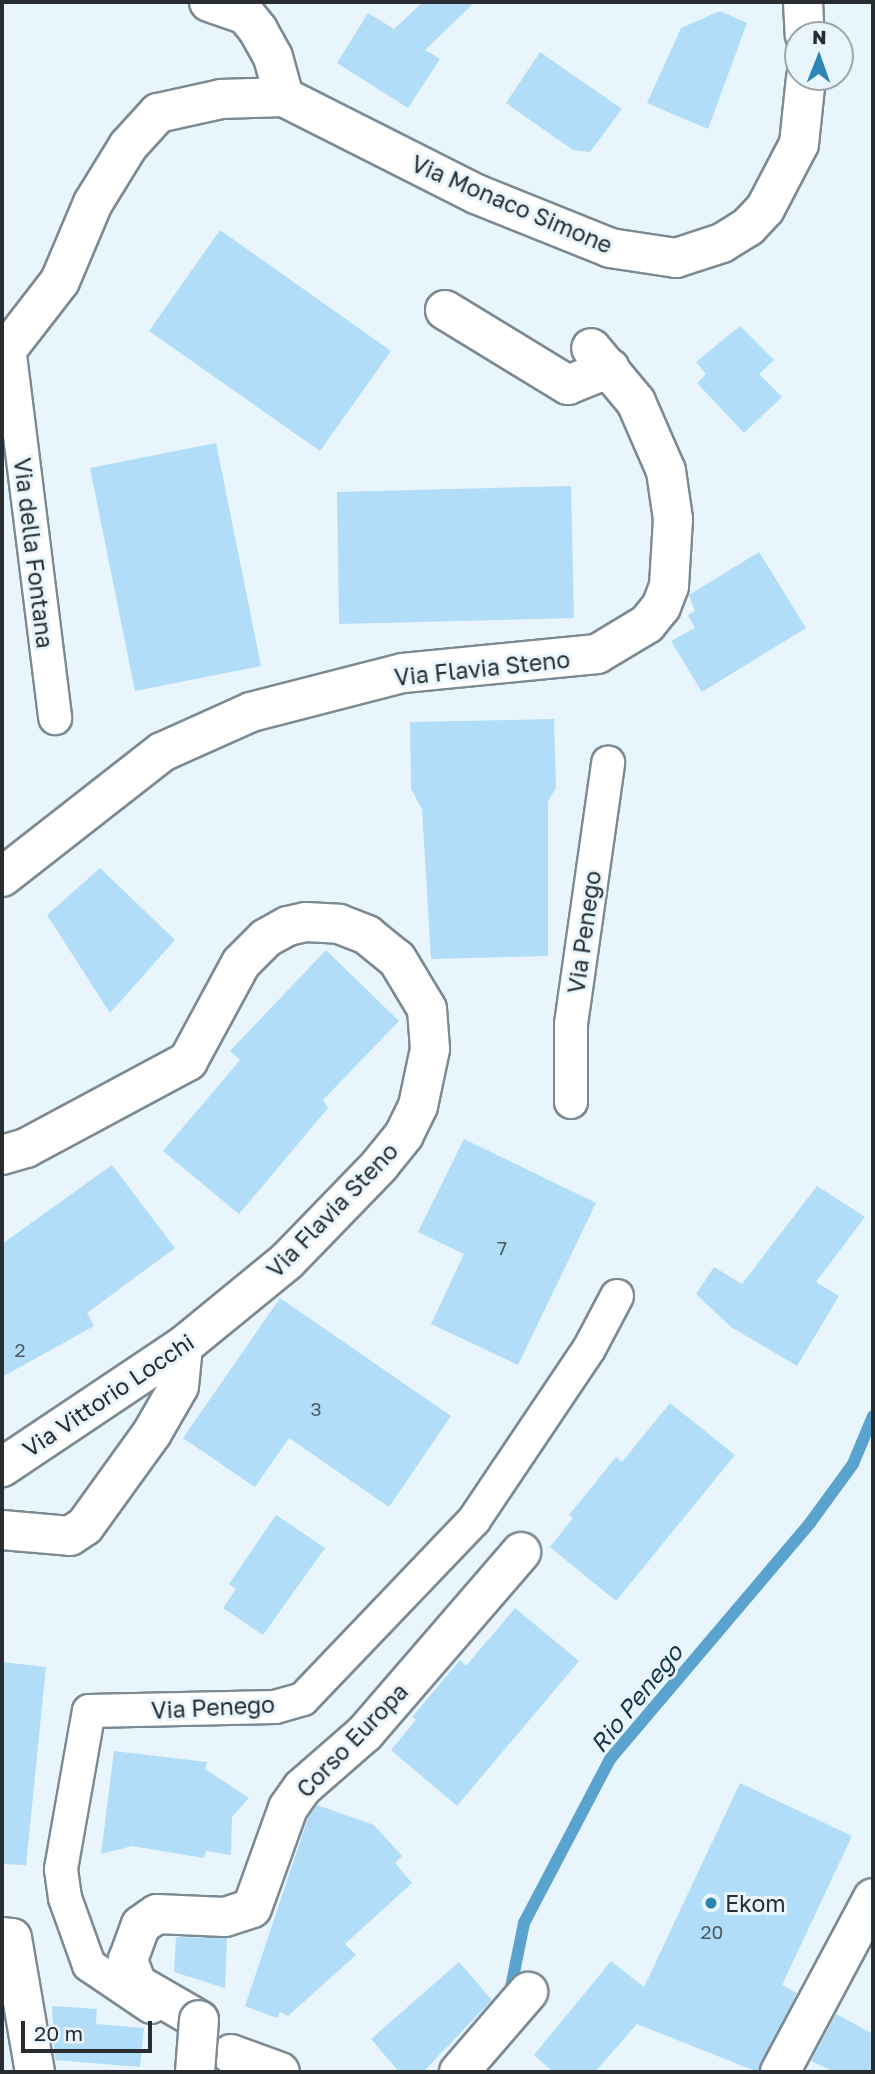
<!DOCTYPE html>
<style>
body{margin:0}
#map{position:relative;width:875px;height:2074px;overflow:hidden;background:#e9f5fd;font-family:"Golos Text",sans-serif}
div>[style]{position:absolute}
.stream>*{height:12px;margin:-6px;padding:0 6px;transform-origin:6px;border-radius:6px;background:#5aa3ce}
.building>*{inset:0;background:#b2ddf8}
.roads{filter:drop-shadow(2px 0 #7c8a94) drop-shadow(-2px 0 #7c8a94) drop-shadow(0 2px #7c8a94) drop-shadow(0 -2px #7c8a94)}
.pedestrian>*{height:32px;margin:-16px;padding:0 16px;transform-origin:16px;border-radius:16px;background:#fff}
.minor>*{height:38px;margin:-19px;padding:0 19px;transform-origin:19px;border-radius:19px;background:#fff}
.secondary>*{height:38px;margin:-19px;padding:0 19px;transform-origin:19px;border-radius:19px;background:#fff}
.bridges{filter:drop-shadow(2px 0 #7c8a94) drop-shadow(-2px 0 #7c8a94) drop-shadow(0 2px #7c8a94) drop-shadow(0 -2px #7c8a94)}
.minor-bridge>*{height:38px;margin:-19px;padding:0 19px;transform-origin:19px;border-radius:19px;background:#fff}
.dots>*{width:19px;height:19px;translate:-50% -50%;box-sizing:border-box;border:4px solid #e9f5fd;border-radius:50%}
span{translate:-50% -50%;white-space:nowrap;text-align:center;line-height:1.15;-webkit-text-stroke:6px #e9f5fd;paint-order:stroke}
.number-label{font-size:19px;color:#4a5962}
.number-label span{-webkit-text-stroke-width:0}
.street-label{font-size:23px;color:#272d30}
.poi-label{font-size:23px;color:#272d30}
.left{translate:0 -50%;text-align:left}
.water-label{font-size:24px;color:#143547;font-style:italic}
.frame{position:absolute;inset:0;border:4px solid #272d30;pointer-events:none}
.north{position:absolute;left:784px;top:21px;width:70px;height:70px;box-sizing:border-box;background:#e9f5fd;border:2px solid #9ba5ab;border-radius:50%;rotate:1deg;font-size:19px;font-weight:700;line-height:28px;text-align:center;color:#272d30}
.north::after{content:'';display:block;margin:auto;width:24px;height:32px;background:#2e85b4;clip-path:polygon(50% 0,100% 100%,50% 72%,0 100%)}
.scale{position:absolute;left:21px;top:2021px;width:131px;height:32px;box-sizing:border-box;border:4px solid #272d30;border-top:0;padding-left:9px;font-size:21px;line-height:24px;white-space:nowrap;color:#272d30;-webkit-text-stroke:5px #e9f5fd;paint-order:stroke}
</style>
<div id="map">
<div class="stream">
<i style="left:509px;top:1997px;width:76px;rotate:-78.5deg"></i>
<i style="left:524px;top:1923px;width:185px;rotate:-62.3deg"></i>
<i style="left:610px;top:1759px;width:309px;rotate:-49.7deg"></i>
<i style="left:810px;top:1523px;width:73px;rotate:-53.9deg"></i>
<i style="left:853px;top:1464px;width:52px;rotate:-67.4deg"></i>
</div>
<div class="building">
<i style="clip-path:polygon(423px 2px,475px 2px,425px 50px,440px 59px,408px 108px,337px 63px,368px 13px,394px 29px)"></i>
<i style="clip-path:polygon(720px 11px,747px 23px,708px 129px,647px 103px,681px 28px)"></i>
<i style="clip-path:polygon(540px 52px,622px 109px,590px 152px,573px 150px,506px 103px)"></i>
<i style="clip-path:polygon(220px 230px,391px 351px,320px 451px,149px 331px)"></i>
<i style="clip-path:polygon(740px 326px,774px 360px,759px 374px,782px 397px,744px 433px,697px 383px,706px 374px,696px 362px)"></i>
<i style="clip-path:polygon(216px 443px,261px 666px,135px 691px,90px 468px)"></i>
<i style="clip-path:polygon(571px 486px,574px 618px,339px 624px,337px 492px)"></i>
<i style="clip-path:polygon(759px 552px,806px 628px,702px 692px,671px 641px,695px 628px,688px 615px,695px 611px,689px 595px)"></i>
<i style="clip-path:polygon(554px 719px,556px 788px,548px 801px,548px 956px,431px 959px,422px 809px,411px 789px,410px 722px)"></i>
<i style="clip-path:polygon(100px 868px,175px 940px,110px 1013px,47px 915px)"></i>
<i style="clip-path:polygon(326px 950px,399px 1021px,323px 1100px,328px 1108px,239px 1214px,163px 1151px,240px 1060px,230px 1051px)"></i>
<i style="clip-path:polygon(464px 1139px,596px 1203px,518px 1365px,431px 1324px,464px 1254px,418px 1232px)"></i>
<i style="clip-path:polygon(112px 1165px,175px 1248px,87px 1313px,94px 1326px,2px 1377px,2px 1244px)"></i>
<i style="clip-path:polygon(817px 1186px,865px 1217px,816px 1282px,839px 1296px,797px 1366px,731px 1327px,696px 1294px,714px 1267px,742px 1284px)"></i>
<i style="clip-path:polygon(280px 1298px,451px 1416px,389px 1507px,289px 1438px,255px 1487px,183px 1438px)"></i>
<i style="clip-path:polygon(670px 1403px,735px 1455px,616px 1601px,550px 1547px,573px 1518px,569px 1515px,616px 1457px,622px 1462px)"></i>
<i style="clip-path:polygon(276px 1515px,325px 1548px,263px 1635px,223px 1608px,236px 1589px,229px 1584px)"></i>
<i style="clip-path:polygon(515px 1608px,579px 1661px,457px 1806px,391px 1750px,416px 1720px,412px 1717px,460px 1660px,466px 1666px)"></i>
<i style="clip-path:polygon(2px 1662px,46px 1667px,26px 1865px,2px 1864px)"></i>
<i style="clip-path:polygon(114px 1751px,207px 1762px,205px 1769px,249px 1798px,232px 1817px,231px 1855px,206px 1851px,204px 1858px,132px 1846px,101px 1854px)"></i>
<i style="clip-path:polygon(740px 1783px,852px 1836px,782px 1985px,797px 1993px,758px 2072px,637px 2024px,595px 2072px,553px 2072px,534px 2055px,611px 1961px,644px 1987px)"></i>
<i style="clip-path:polygon(317px 1805px,374px 1825px,402px 1856px,395px 1863px,412px 1883px,345px 1944px,356px 1955px,288px 2016px,280px 2012px,277px 2018px,245px 2006px,308px 1818px)"></i>
<i style="clip-path:polygon(176px 1937px,227px 1938px,225px 1988px,174px 1972px)"></i>
<i style="clip-path:polygon(459px 1962px,492px 2000px,423px 2072px,399px 2072px,371px 2039px)"></i>
<i style="clip-path:polygon(52px 2006px,97px 2009px,96px 2024px,144px 2028px,140px 2067px,55px 2060px)"></i>
<i style="clip-path:polygon(836px 2014px,873px 2034px,873px 2072px,835px 2072px,811px 2061px)"></i>
</div>
<div class="roads">
<div class="pedestrian">
<i style="left:9px;top:347px;width:374px;rotate:82.9deg"></i>
<i style="left:571px;top:1102px;width:78px;rotate:-90deg"></i>
<i style="left:571px;top:1024px;width:264px;rotate:-81.9deg"></i>
<i style="left:151px;top:2007px;width:75px;rotate:-145.9deg"></i>
<i style="left:89px;top:1965px;width:71px;rotate:-109.7deg"></i>
<i style="left:65px;top:1898px;width:29px;rotate:-98deg"></i>
<i style="left:61px;top:1869px;width:160px;rotate:-80deg"></i>
<i style="left:89px;top:1711px;width:186px;rotate:-1.2deg"></i>
<i style="left:275px;top:1707px;width:29px;rotate:-16deg"></i>
<i style="left:303px;top:1699px;width:248px;rotate:-46.3deg"></i>
<i style="left:474px;top:1520px;width:206px;rotate:-56.1deg"></i>
<i style="left:589px;top:1349px;width:60px;rotate:-62.2deg"></i>
</div>
<div class="minor">
<i style="left:209px;top:2px;width:39px;rotate:19deg"></i>
<i style="left:246px;top:15px;width:19px;rotate:51deg"></i>
<i style="left:258px;top:30px;width:31px;rotate:61deg"></i>
<i style="left:273px;top:57px;width:41px;rotate:74.6deg"></i>
<i style="left:445px;top:310px;width:144px;rotate:31.4deg"></i>
<i style="left:568px;top:385px;width:45px;rotate:-22deg"></i>
<i style="left:2px;top:877px;width:203px;rotate:-38deg"></i>
<i style="left:162px;top:752px;width:98px;rotate:-24.2deg"></i>
<i style="left:251px;top:712px;width:157px;rotate:-14.4deg"></i>
<i style="left:403px;top:673px;width:195px;rotate:-5.6deg"></i>
<i style="left:597px;top:654px;width:58px;rotate:-31deg"></i>
<i style="left:647px;top:624px;width:22px;rotate:-51deg"></i>
<i style="left:661px;top:607px;width:22px;rotate:-69deg"></i>
<i style="left:669px;top:586px;width:67px;rotate:-86.6deg"></i>
<i style="left:673px;top:519px;width:49px;rotate:-98.3deg"></i>
<i style="left:666px;top:471px;width:75px;rotate:-113.5deg"></i>
<i style="left:636px;top:402px;width:70px;rotate:-129.8deg"></i>
<i style="left:2px;top:1155px;width:25px;rotate:-16deg"></i>
<i style="left:26px;top:1148px;width:184px;rotate:-28.2deg"></i>
<i style="left:188px;top:1061px;width:111px;rotate:-61.6deg"></i>
<i style="left:241px;top:963px;width:35px;rotate:-45deg"></i>
<i style="left:266px;top:938px;width:25px;rotate:-29deg"></i>
<i style="left:288px;top:926px;width:18px;rotate:-13deg"></i>
<i style="left:306px;top:922px;width:33px;rotate:3deg"></i>
<i style="left:339px;top:924px;width:30px;rotate:21deg"></i>
<i style="left:367px;top:935px;width:38px;rotate:39deg"></i>
<i style="left:397px;top:959px;width:58px;rotate:59deg"></i>
<i style="left:427px;top:1009px;width:40px;rotate:85.7deg"></i>
<i style="left:430px;top:1049px;width:58px;rotate:101.9deg"></i>
<i style="left:418px;top:1106px;width:32px;rotate:116deg"></i>
<i style="left:404px;top:1135px;width:38px;rotate:129deg"></i>
<i style="left:380px;top:1165px;width:134px;rotate:134.1deg"></i>
<i style="left:287px;top:1261px;width:134px;rotate:140.7deg"></i>
<i style="left:183px;top:1346px;width:218px;rotate:146.2deg"></i>
<i style="left:2px;top:1530px;width:68px;rotate:5deg"></i>
<i style="left:70px;top:1536px;width:18px;rotate:-34deg"></i>
<i style="left:85px;top:1526px;width:115px;rotate:-54.2deg"></i>
<i style="left:152px;top:1433px;width:54px;rotate:-60.1deg"></i>
<i style="left:179px;top:1386px;width:40px;rotate:-84.3deg"></i>
<i style="left:2px;top:1937px;width:10px;rotate:6deg"></i>
<i style="left:12px;top:1938px;width:136px;rotate:80.3deg"></i>
<i style="left:199px;top:2020px;width:72px;rotate:-149.9deg"></i>
<i style="left:137px;top:1984px;width:26px;rotate:-111deg"></i>
<i style="left:128px;top:1960px;width:37px;rotate:-70deg"></i>
<i style="left:141px;top:1925px;width:19px;rotate:-35deg"></i>
<i style="left:157px;top:1914px;width:68px;rotate:2.5deg"></i>
<i style="left:225px;top:1917px;width:28px;rotate:-18deg"></i>
<i style="left:252px;top:1908px;width:106px;rotate:-70.2deg"></i>
<i style="left:288px;top:1808px;width:24px;rotate:-55deg"></i>
<i style="left:302px;top:1788px;width:84px;rotate:-41.1deg"></i>
<i style="left:365px;top:1733px;width:239px;rotate:-49.2deg"></i>
<i style="left:231px;top:2054px;width:52px;rotate:20.2deg"></i>
<i style="left:459px;top:2072px;width:106px;rotate:-49.2deg"></i>
<i style="left:780px;top:2072px;width:197px;rotate:-61.9deg"></i>
</div>
<div class="secondary">
<i style="left:803px;top:2px;width:33px;rotate:87deg"></i>
<i style="left:2px;top:349px;width:7px;rotate:-16deg"></i>
<i style="left:9px;top:347px;width:83px;rotate:-52.3deg"></i>
<i style="left:60px;top:281px;width:85px;rotate:-67.1deg"></i>
<i style="left:93px;top:203px;width:67px;rotate:-58.4deg"></i>
<i style="left:128px;top:146px;width:45px;rotate:-47.7deg"></i>
<i style="left:158px;top:113px;width:65px;rotate:-12.5deg"></i>
<i style="left:221px;top:99px;width:63px;rotate:-1.8deg"></i>
<i style="left:284px;top:97px;width:215px;rotate:26.8deg"></i>
<i style="left:476px;top:194px;width:144px;rotate:21.9deg"></i>
<i style="left:610px;top:248px;width:67px;rotate:8.6deg"></i>
<i style="left:676px;top:258px;width:48px;rotate:-18.1deg"></i>
<i style="left:722px;top:243px;width:31px;rotate:-32deg"></i>
<i style="left:748px;top:227px;width:25px;rotate:-47deg"></i>
<i style="left:765px;top:209px;width:73px;rotate:-62.4deg"></i>
<i style="left:799px;top:144px;width:67px;rotate:-84deg"></i>
</div>
</div>
<div class="bridges">
<div class="minor-bridge">
<i style="left:195px;top:2072px;width:52px;rotate:-85.6deg"></i>
</div>
</div>
<div class="dots">
<i style="left:711px;top:1903px;background:#2e85b4"></i>
</div>
<div class="number-label">
<span style="left:502px;top:1248px">7</span>
<span style="left:20px;top:1350px">2</span>
<span style="left:316px;top:1409px">3</span>
<span style="left:712px;top:1932px">20</span>
</div>
<div class="street-label">
<span style="left:512px;top:204px;rotate:23deg">Via Monaco Simone</span>
<span style="left:34px;top:553px;rotate:83deg">Via della Fontana</span>
<span style="left:482px;top:668px;rotate:-6deg">Via Flavia Steno</span>
<span style="left:584px;top:932px;rotate:-82deg">Via Penego</span>
<span style="left:332px;top:1210px;rotate:-46deg">Via Flavia Steno</span>
<span style="left:108px;top:1395px;rotate:-34deg">Via Vittorio Locchi</span>
<span style="left:213px;top:1707px;rotate:-3deg">Via Penego</span>
<span style="left:352px;top:1740px;rotate:-46deg">Corso Europa</span>
</div>
<div class="poi-label">
<span class="left" style="left:725px;top:1903px">Ekom</span>
</div>
<div class="water-label">
<span style="left:636px;top:1698px;rotate:-51deg">Rio Penego</span>
</div>
<div class="frame"></div>
<div class="north">N</div>
<div class="scale">20 m</div>
</div>
